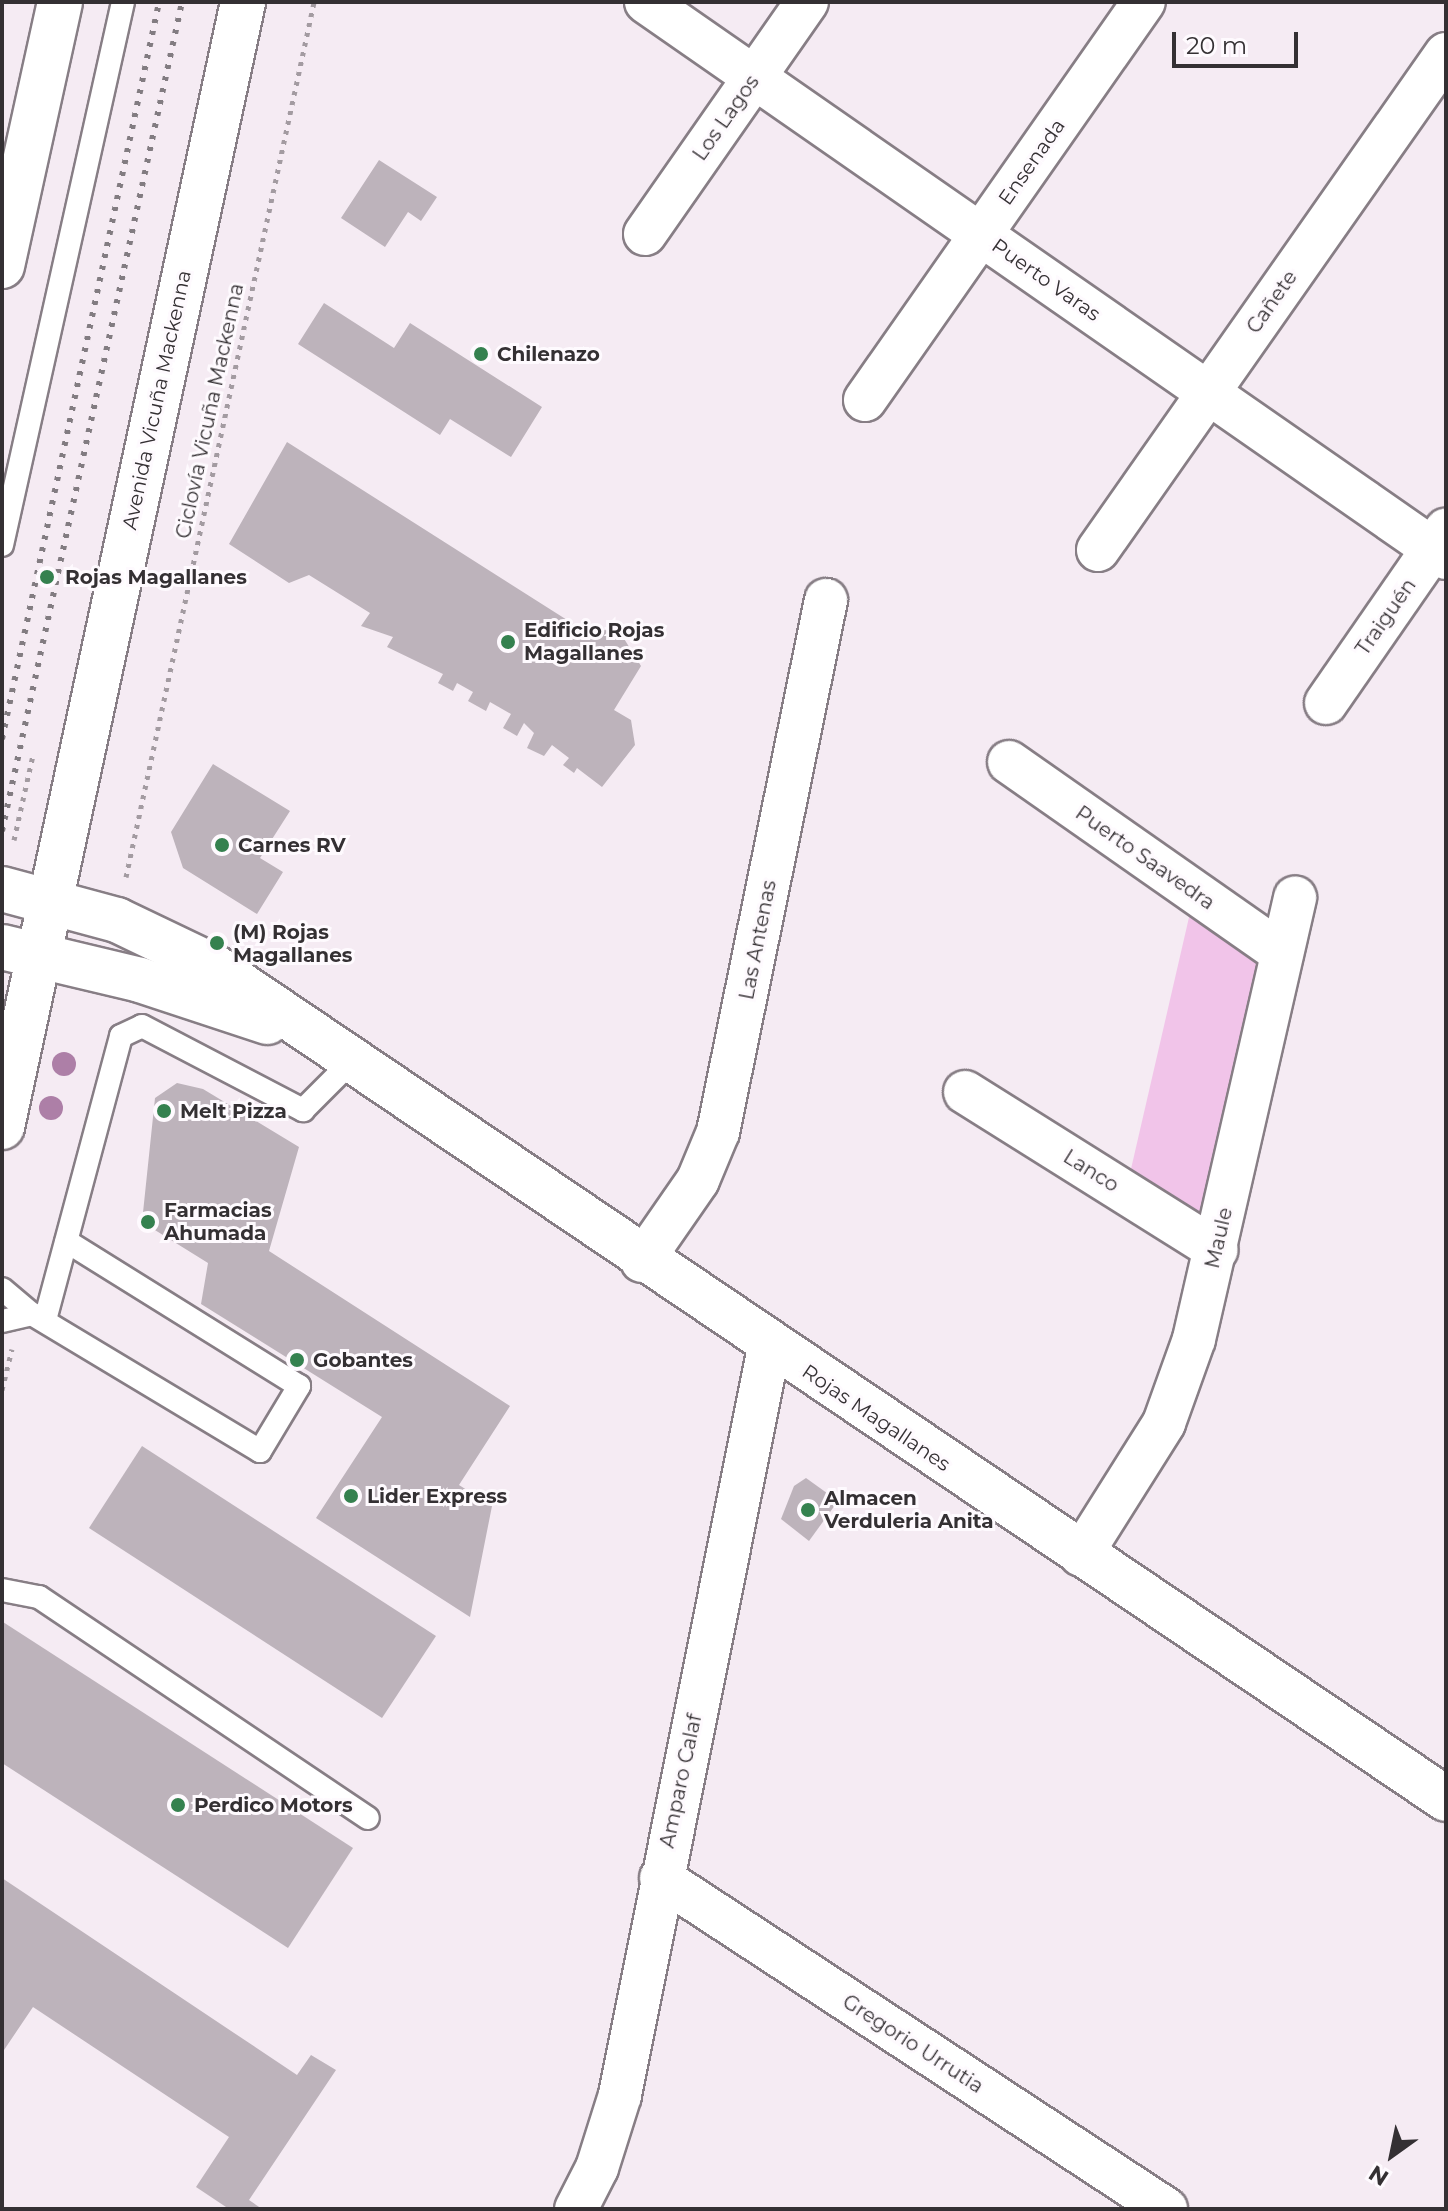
<!DOCTYPE html>
<meta charset="utf-8">
<style>
body{margin:0}
#map{position:relative;width:1448px;height:2211px;overflow:hidden;background:#f5ebf3;font-family:Montserrat,sans-serif}
div>[style]{position:absolute}
.green>*{inset:0;background:#f1c4e9}
.building>*{inset:0;background:#bdb3bb}
.path>*{height:5px;margin-top:-2.5px;transform-origin:0;background:repeating-linear-gradient(90deg,#a39ba1 0 4px,transparent 0 10px)}
.roads{filter:drop-shadow(2px 0 #877e85) drop-shadow(-2px 0 #877e85) drop-shadow(0 2px #877e85) drop-shadow(0 -2px #877e85)}
.lane>*{height:22px;margin:-11px;padding:0 11px;transform-origin:11px;border-radius:11px;background:#fff}
.street>*{height:42px;margin:-21px;padding:0 21px;transform-origin:21px;border-radius:21px;background:#fff}
.secondary>*{height:44px;margin:-22px;padding:0 22px;transform-origin:22px;border-radius:22px;background:#fff}
.primary>*{height:44px;margin:-22px;padding:0 22px;transform-origin:22px;border-radius:22px;background:#fff}
.rail>*{height:6px;margin-top:-3px;transform-origin:0;background:repeating-linear-gradient(90deg,#827c81 0 4px,transparent 0 12px)}
.trees>*{width:24px;height:24px;margin:-12px;border-radius:50%;background:#ad7fa7}
.dots>*{width:22px;height:22px;translate:-50% -50%;box-sizing:border-box;border:4px solid #fefafe;border-radius:50%}
span{translate:-50% -50%;white-space:nowrap;text-align:center;line-height:1.15;-webkit-text-stroke:6px #fefafe;paint-order:stroke}
.street-label{font-size:20px;color:#343033}
.poi-label{font-size:20px;color:#343033;font-weight:700}
.left{translate:0 -50%;text-align:left}
.frame{position:absolute;inset:0;border:4px solid #343033;pointer-events:none}
.north{position:absolute;left:1352px;top:2115px;width:80px;height:80px;-webkit-text-stroke:6px #fefafe;paint-order:stroke;rotate:213deg;font-size:22px;font-weight:700;line-height:32px;text-align:center;color:#343033}
.north::after{content:'';display:block;margin:auto;width:28px;height:36px;background:#343033;clip-path:polygon(50% 0,100% 100%,50% 72%,0 100%)}
.scale{position:absolute;left:1172px;top:32px;width:126px;height:36px;box-sizing:border-box;border:4px solid #343033;border-top:0;padding-left:10px;font-size:24px;line-height:28px;white-space:nowrap;color:#343033;-webkit-text-stroke:6px #fefafe;paint-order:stroke}
</style>
<div id="map">
<div class="green">
<i style="clip-path:polygon(1190px 913px,1262px 955px,1203px 1215px,1131px 1169px)"></i>
</div>
<div class="building">
<i style="clip-path:polygon(379px 160px,437px 197px,421px 221px,408px 212px,385px 247px,341px 218px)"></i>
<i style="clip-path:polygon(324px 303px,394px 348px,410px 323px,542px 407px,511px 457px,450px 419px,440px 435px,298px 344px)"></i>
<i style="clip-path:polygon(287px 442px,586px 632px,618px 629px,641px 666px,614px 710px,631px 720px,635px 745px,602px 787px,577px 768px,574px 773px,563px 765px,569px 758px,552px 745px,544px 756px,527px 748px,534px 733px,524px 723px,517px 736px,503px 728px,511px 714px,490px 702px,486px 711px,468px 701px,473px 692px,457px 683px,453px 691px,438px 683px,443px 674px,387px 647px,393px 637px,361px 626px,370px 613px,309px 575px,289px 583px,229px 544px)"></i>
<i style="clip-path:polygon(213px 764px,290px 811px,260px 858px,283px 872px,257px 914px,183px 868px,171px 832px)"></i>
<i style="clip-path:polygon(177px 1083px,203px 1089px,299px 1147px,269px 1251px,510px 1406px,459px 1485px,492px 1506px,470px 1617px,316px 1518px,382px 1417px,201px 1304px,208px 1263px,142px 1222px,155px 1098px)"></i>
<i style="clip-path:polygon(142px 1446px,436px 1636px,382px 1718px,89px 1528px)"></i>
<i style="clip-path:polygon(806px 1478px,838px 1501px,809px 1541px,781px 1519px,794px 1486px)"></i>
<i style="clip-path:polygon(3px 1622px,353px 1848px,288px 1948px,2px 1763px)"></i>
<i style="clip-path:polygon(2px 1878px,297px 2075px,311px 2055px,336px 2070px,249px 2200px,262px 2209px,229px 2209px,196px 2187px,229px 2137px,33px 2007px,2px 2053px)"></i>
</div>
<div class="path">
<i style="left:14px;top:840px;width:87px;rotate:-77.4deg"></i>
<i style="left:126px;top:877px;width:895px;rotate:-77.87deg"></i>
<i style="left:2px;top:1390px;width:42px;rotate:-76.3deg"></i>
</div>
<div class="roads">
<div class="lane">
<i style="left:2px;top:545px;width:556px;rotate:-77.44deg"></i>
<i style="left:2px;top:1289px;width:39px;rotate:40deg"></i>
<i style="left:32px;top:1314px;width:266px;rotate:31deg"></i>
<i style="left:260px;top:1451px;width:76px;rotate:-59deg"></i>
<i style="left:299px;top:1386px;width:274px;rotate:-148.1deg"></i>
<i style="left:45px;top:1320px;width:294px;rotate:-75deg"></i>
<i style="left:121px;top:1036px;width:23px;rotate:-25deg"></i>
<i style="left:142px;top:1026px;width:182px;rotate:27.6deg"></i>
<i style="left:303px;top:1110px;width:66px;rotate:-45deg"></i>
<i style="left:2px;top:1321px;width:31px;rotate:-13deg"></i>
<i style="left:2px;top:1590px;width:38px;rotate:11deg"></i>
<i style="left:39px;top:1597px;width:396px;rotate:33.9deg"></i>
</div>
<div class="street">
<i style="left:646px;top:2px;width:974px;rotate:34.8deg"></i>
<i style="left:645px;top:234px;width:283px;rotate:-55.1deg"></i>
<i style="left:865px;top:400px;width:486px;rotate:-55deg"></i>
<i style="left:1098px;top:550px;width:606px;rotate:-54.95deg"></i>
<i style="left:1326px;top:703px;width:211px;rotate:-55.3deg"></i>
<i style="left:1009px;top:762px;width:333px;rotate:35deg"></i>
<i style="left:965px;top:1092px;width:297px;rotate:32.1deg"></i>
<i style="left:642px;top:1261px;width:98px;rotate:-55.3deg"></i>
<i style="left:698px;top:1180px;width:52px;rotate:-67.4deg"></i>
<i style="left:718px;top:1132px;width:543px;rotate:-78.52deg"></i>
<i style="left:1081px;top:1555px;width:156px;rotate:-57.8deg"></i>
<i style="left:1164px;top:1423px;width:89px;rotate:-70.3deg"></i>
<i style="left:1194px;top:1339px;width:453px;rotate:-77.1deg"></i>
<i style="left:661px;top:1878px;width:604px;rotate:33.24deg"></i>
<i style="left:576px;top:2209px;width:46px;rotate:-62.9deg"></i>
<i style="left:597px;top:2168px;width:77px;rotate:-72.5deg"></i>
<i style="left:620px;top:2095px;width:763px;rotate:-78.73deg"></i>
</div>
<div class="secondary">
<i style="left:2px;top:889px;width:119px;rotate:15.1deg"></i>
<i style="left:117px;top:920px;width:106px;rotate:25.6deg"></i>
<i style="left:213px;top:966px;width:1488px;rotate:34.04deg"></i>
<i style="left:2px;top:947px;width:142px;rotate:13.4deg"></i>
<i style="left:140px;top:980px;width:134px;rotate:18.3deg"></i>
</div>
<div class="primary">
<i style="left:2px;top:266px;width:270px;rotate:-77.6deg"></i>
<i style="left:2px;top:1127px;width:1151px;rotate:-77.91deg"></i>
</div>
</div>
<div class="rail">
<i style="left:2px;top:739px;width:754px;rotate:-77.97deg"></i>
<i style="left:2px;top:831px;width:848px;rotate:-77.75deg"></i>
</div>
<div class="trees">
<i style="left:64px;top:1064px"></i>
<i style="left:51px;top:1108px"></i>
</div>
<div class="dots">
<i style="left:481px;top:354px;background:#35814f"></i>
<i style="left:47px;top:577px;background:#35814f"></i>
<i style="left:508px;top:642px;background:#35814f"></i>
<i style="left:222px;top:845px;background:#35814f"></i>
<i style="left:217px;top:943px;background:#35814f"></i>
<i style="left:164px;top:1111px;background:#35814f"></i>
<i style="left:148px;top:1222px;background:#35814f"></i>
<i style="left:297px;top:1360px;background:#35814f"></i>
<i style="left:351px;top:1496px;background:#35814f"></i>
<i style="left:808px;top:1510px;background:#35814f"></i>
<i style="left:178px;top:1805px;background:#35814f"></i>
</div>
<div class="street-label">
<span style="left:726px;top:118px;rotate:-55deg">Los Lagos</span>
<span style="left:1032px;top:162px;rotate:-55deg">Ensenada</span>
<span style="left:1046px;top:280px;rotate:35deg">Puerto Varas</span>
<span style="left:1272px;top:302px;rotate:-55deg">Cañete</span>
<span style="left:157px;top:400px;rotate:-78deg">Avenida Vicuña Mackenna</span>
<span style="left:210px;top:411px;rotate:-78deg">Ciclovía Vicuña Mackenna</span>
<span style="left:1386px;top:617px;rotate:-55deg">Traiguén</span>
<span style="left:1145px;top:858px;rotate:35deg">Puerto Saavedra</span>
<span style="left:758px;top:940px;rotate:-79deg">Las Antenas</span>
<span style="left:1091px;top:1171px;rotate:32deg">Lanco</span>
<span style="left:1219px;top:1238px;rotate:-77deg">Maule</span>
<span style="left:876px;top:1418px;rotate:34deg">Rojas Magallanes</span>
<span style="left:681px;top:1781px;rotate:-78deg">Amparo Calaf</span>
<span style="left:913px;top:2044px;rotate:33deg">Gregorio Urrutia</span>
</div>
<div class="poi-label">
<span class="left" style="left:497px;top:354px">Chilenazo</span>
<span class="left" style="left:65px;top:577px">Rojas Magallanes</span>
<span class="left" style="left:524px;top:642px">Edificio Rojas<br>Magallanes</span>
<span class="left" style="left:238px;top:845px">Carnes RV</span>
<span class="left" style="left:233px;top:944px">(M) Rojas<br>Magallanes</span>
<span class="left" style="left:180px;top:1111px">Melt Pizza</span>
<span class="left" style="left:164px;top:1222px">Farmacias<br>Ahumada</span>
<span class="left" style="left:313px;top:1360px">Gobantes</span>
<span class="left" style="left:367px;top:1496px">Lider Express</span>
<span class="left" style="left:824px;top:1510px">Almacen<br>Verduleria Anita</span>
<span class="left" style="left:194px;top:1805px">Perdico Motors</span>
</div>
<div class="frame"></div>
<div class="north">N</div>
<div class="scale">20 m</div>
</div>
